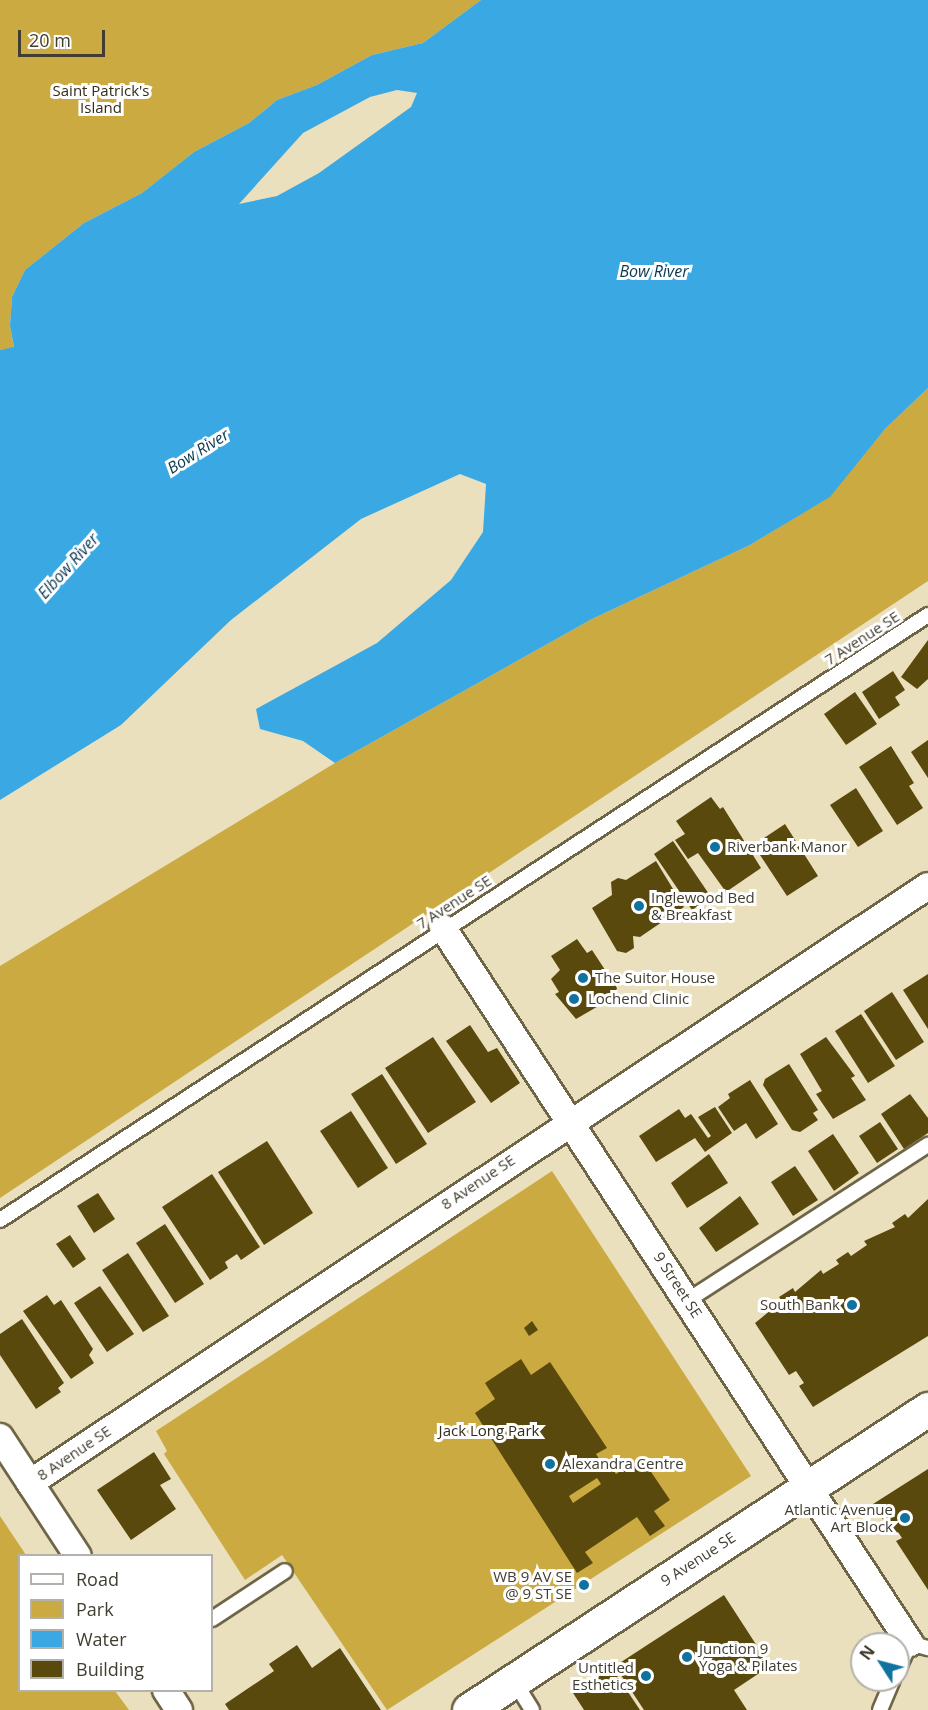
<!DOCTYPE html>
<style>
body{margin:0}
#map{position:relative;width:928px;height:1710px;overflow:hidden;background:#ebe0be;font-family:"Open Sans",sans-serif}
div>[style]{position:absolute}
.green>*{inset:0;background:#caaa41}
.water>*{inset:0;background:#3aa9e3}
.building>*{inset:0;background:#5a490d}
.roads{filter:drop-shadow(2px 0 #6e6547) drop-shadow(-2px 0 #6e6547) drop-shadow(0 2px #6e6547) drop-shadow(0 -2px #6e6547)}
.lane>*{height:14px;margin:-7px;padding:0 7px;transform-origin:7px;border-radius:7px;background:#fff}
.street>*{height:26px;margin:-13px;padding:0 13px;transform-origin:13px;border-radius:13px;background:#fff}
.secondary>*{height:33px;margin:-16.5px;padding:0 16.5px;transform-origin:16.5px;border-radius:16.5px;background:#fff}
.dots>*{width:16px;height:16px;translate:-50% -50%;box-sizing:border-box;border:3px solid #fff;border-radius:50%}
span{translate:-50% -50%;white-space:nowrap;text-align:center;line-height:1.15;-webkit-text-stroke:6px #fff;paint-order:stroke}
.park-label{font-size:15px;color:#322c19}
.street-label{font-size:15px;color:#413d30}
.poi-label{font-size:15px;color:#413d30}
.left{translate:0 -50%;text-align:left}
.right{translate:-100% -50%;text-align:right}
.water-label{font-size:16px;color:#083850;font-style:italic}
.legend{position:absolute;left:18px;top:1554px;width:195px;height:138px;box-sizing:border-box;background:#fff;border:2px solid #b3b1ac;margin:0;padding:8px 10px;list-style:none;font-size:18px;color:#413d30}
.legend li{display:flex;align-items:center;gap:12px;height:30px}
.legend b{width:30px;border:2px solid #b3b1ac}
.north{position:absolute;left:850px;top:1632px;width:60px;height:60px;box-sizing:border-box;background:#fff;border:2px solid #b3b1ac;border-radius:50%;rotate:306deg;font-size:16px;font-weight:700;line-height:24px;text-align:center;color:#413d30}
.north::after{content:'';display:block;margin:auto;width:21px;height:27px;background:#0f729f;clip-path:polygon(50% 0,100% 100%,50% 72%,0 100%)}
.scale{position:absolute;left:18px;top:30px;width:87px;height:27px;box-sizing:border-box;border:3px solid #413d30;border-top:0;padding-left:8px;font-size:18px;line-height:21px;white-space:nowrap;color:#413d30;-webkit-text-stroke:4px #fff;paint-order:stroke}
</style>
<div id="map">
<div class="green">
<i style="clip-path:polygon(0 0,481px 0,423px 43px,372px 55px,317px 85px,277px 100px,249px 123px,194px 152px,142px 193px,84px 223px,25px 270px,12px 297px,10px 326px,14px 348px,0 350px)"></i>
<i style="clip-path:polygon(928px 388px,928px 581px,0 1198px,0 966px,335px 763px,592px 619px,750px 545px,829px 497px,885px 429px)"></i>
<i style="clip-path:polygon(552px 1171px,751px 1476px,387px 1710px,282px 1555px,245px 1580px,164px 1454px,167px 1451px,156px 1431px)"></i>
<i style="clip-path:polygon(0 1516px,26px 1555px,20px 1556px,20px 1690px,115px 1691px,129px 1710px,0 1710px)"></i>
</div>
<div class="water">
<i style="clip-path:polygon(evenodd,481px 0,928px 0,928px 388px,885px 429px,830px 497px,750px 545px,592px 619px,335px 763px,303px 741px,260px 729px,256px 709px,377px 643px,451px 580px,483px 532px,486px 484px,460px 474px,361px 519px,231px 620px,121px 725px,0 800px,0 350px,14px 347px,10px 326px,12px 297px,25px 270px,84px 223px,142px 193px,194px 152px,249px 123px,277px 100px,317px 85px,372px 55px,423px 43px,481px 0,397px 90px,417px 93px,411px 107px,319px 173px,277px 196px,239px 204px,303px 133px,370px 97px,397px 90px)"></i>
</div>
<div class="building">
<i style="clip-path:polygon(928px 640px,928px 679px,917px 689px,901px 677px)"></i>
<i style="clip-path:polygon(893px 671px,905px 690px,895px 697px,900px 705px,879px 719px,862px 692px)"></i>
<i style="clip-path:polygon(855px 692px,877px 724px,846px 745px,824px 714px)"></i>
<i style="clip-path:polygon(928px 740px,928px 778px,911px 752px)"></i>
<i style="clip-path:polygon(891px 746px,914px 783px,909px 786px,923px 808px,897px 825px,859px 767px)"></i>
<i style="clip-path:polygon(856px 788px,883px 831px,858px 847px,830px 805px)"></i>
<i style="clip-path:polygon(711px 797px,720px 809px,723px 807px,761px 868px,726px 892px,698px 853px,688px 859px,675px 840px,685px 834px,676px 821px)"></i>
<i style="clip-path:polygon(785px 824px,818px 876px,787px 896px,758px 852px,768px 844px,764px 838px)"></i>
<i style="clip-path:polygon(673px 841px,711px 897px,692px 910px,654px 854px)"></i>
<i style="clip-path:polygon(656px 861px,684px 907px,640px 937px,633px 936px,634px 948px,626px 953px,617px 951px,592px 908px,612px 895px,611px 882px,618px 878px,626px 880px)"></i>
<i style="clip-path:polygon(577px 939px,587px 953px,592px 950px,617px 988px,614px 997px,576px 1019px,555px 994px,559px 992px,551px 979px,560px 970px,551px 956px)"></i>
<i style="clip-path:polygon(928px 974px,928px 1029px,903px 990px)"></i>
<i style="clip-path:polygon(892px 992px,924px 1042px,896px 1060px,864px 1011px)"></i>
<i style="clip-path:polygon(861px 1014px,895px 1066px,868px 1083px,835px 1031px)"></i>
<i style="clip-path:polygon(470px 1025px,488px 1052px,497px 1048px,520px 1083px,491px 1103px,446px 1041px)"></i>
<i style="clip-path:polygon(433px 1037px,476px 1102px,428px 1133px,385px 1068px)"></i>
<i style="clip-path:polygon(826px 1037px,855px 1076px,851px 1078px,866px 1100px,833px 1119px,816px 1094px,822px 1091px,800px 1054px)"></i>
<i style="clip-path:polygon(789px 1064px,818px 1110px,813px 1113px,818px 1120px,800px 1132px,792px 1130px,763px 1085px,765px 1079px)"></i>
<i style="clip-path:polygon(382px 1074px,427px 1144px,396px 1164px,351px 1094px)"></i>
<i style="clip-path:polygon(750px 1080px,778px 1124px,756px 1139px,746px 1123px,734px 1131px,718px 1107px,730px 1098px,728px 1094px)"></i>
<i style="clip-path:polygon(910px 1094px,928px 1118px,928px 1133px,904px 1149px,881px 1114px)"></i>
<i style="clip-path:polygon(715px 1107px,732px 1133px,705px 1152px,695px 1138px,656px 1162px,639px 1136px,679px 1109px,685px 1118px,691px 1114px,708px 1138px,711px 1136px,698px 1117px)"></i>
<i style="clip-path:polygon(351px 1111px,388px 1168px,358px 1188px,320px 1131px)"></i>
<i style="clip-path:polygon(880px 1122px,898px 1149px,877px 1163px,859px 1136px)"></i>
<i style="clip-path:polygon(833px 1134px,859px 1173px,834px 1191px,808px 1151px)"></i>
<i style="clip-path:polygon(267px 1141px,313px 1213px,264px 1245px,218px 1172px)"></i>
<i style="clip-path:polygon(709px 1154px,728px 1183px,687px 1208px,671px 1183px)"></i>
<i style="clip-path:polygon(795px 1166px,818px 1200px,793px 1216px,771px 1182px)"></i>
<i style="clip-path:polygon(212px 1174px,260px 1247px,241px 1260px,237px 1254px,225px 1262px,228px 1268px,210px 1280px,162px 1207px)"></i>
<i style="clip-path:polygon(98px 1193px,115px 1219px,94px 1233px,77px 1206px)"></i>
<i style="clip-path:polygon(740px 1196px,759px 1224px,716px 1252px,699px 1228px)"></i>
<i style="clip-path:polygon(928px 1199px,928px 1336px,813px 1407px,799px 1386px,804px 1383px,796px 1371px,789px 1375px,755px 1323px,782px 1301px,779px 1297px,793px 1288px,795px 1292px,821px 1270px,823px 1274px,839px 1264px,836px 1260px,848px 1252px,851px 1256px,867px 1245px,864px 1241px,895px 1227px,892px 1223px,905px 1214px,908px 1218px)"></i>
<i style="clip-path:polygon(165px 1224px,204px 1284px,175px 1303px,136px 1243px)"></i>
<i style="clip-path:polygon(70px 1235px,86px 1259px,73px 1268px,56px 1244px)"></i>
<i style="clip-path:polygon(128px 1253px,169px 1316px,143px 1332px,102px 1270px)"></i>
<i style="clip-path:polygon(100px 1286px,134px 1334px,107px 1352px,74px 1303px)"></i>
<i style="clip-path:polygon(47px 1295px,54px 1305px,61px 1300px,93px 1349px,89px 1355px,94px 1363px,71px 1379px,23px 1311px)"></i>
<i style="clip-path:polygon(22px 1319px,64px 1383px,58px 1388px,61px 1392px,36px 1409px,0 1355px,0 1334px)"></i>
<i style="clip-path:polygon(532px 1321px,538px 1330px,529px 1336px,524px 1328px)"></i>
<i style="clip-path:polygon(evenodd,521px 1359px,531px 1375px,550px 1362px,607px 1448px,596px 1454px,607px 1471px,612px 1468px,616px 1474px,641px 1457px,670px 1500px,654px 1511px,665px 1526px,650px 1536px,637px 1517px,585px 1552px,593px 1563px,577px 1573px,475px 1413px,495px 1399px,485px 1383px,521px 1359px,597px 1478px,601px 1484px,573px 1503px,569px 1496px,597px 1478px)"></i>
<i style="clip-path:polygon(154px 1452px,171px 1479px,160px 1485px,176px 1509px,131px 1540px,97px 1490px)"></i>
<i style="clip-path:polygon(928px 1469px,928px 1590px,896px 1541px,902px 1538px,898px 1532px,893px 1535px,873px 1504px)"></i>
<i style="clip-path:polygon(724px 1595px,770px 1666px,734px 1690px,747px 1710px,644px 1710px,615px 1666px)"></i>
<i style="clip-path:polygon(297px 1645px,312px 1668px,340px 1648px,381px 1710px,229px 1710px,225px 1704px,274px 1671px,269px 1664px)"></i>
<i style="clip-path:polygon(612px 1668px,640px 1710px,584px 1710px,573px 1693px)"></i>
</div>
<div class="roads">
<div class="lane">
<i style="left:0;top:1220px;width:1108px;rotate:-33.1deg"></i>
<i style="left:688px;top:1300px;width:286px;rotate:-32.9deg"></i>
<i style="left:212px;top:1619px;width:87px;rotate:-33.3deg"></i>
<i style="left:898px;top:1670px;width:30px;rotate:-66deg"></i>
<i style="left:910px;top:1643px;width:19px;rotate:16deg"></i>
<i style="left:514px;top:1681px;width:34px;rotate:58deg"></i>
<i style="left:880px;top:1710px;width:33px;rotate:-67deg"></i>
</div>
<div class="street">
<i style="left:443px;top:928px;width:854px;rotate:56.85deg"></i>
<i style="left:0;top:1437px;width:142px;rotate:56.8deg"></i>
<i style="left:30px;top:1483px;width:1078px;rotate:-33.62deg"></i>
<i style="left:166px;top:1690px;width:24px;rotate:57deg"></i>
</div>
<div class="secondary">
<i style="left:469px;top:1710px;width:549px;rotate:-33.26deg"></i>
</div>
</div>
<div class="dots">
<i style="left:715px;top:847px;background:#0f729f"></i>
<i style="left:639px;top:906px;background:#0f729f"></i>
<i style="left:583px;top:978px;background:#0f729f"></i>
<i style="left:574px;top:999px;background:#0f729f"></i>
<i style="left:852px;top:1305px;background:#0f729f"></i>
<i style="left:550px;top:1464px;background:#0f729f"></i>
<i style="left:905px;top:1518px;background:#0f729f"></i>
<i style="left:584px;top:1585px;background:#0f729f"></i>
<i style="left:687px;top:1657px;background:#0f729f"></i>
<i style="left:646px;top:1676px;background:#0f729f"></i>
</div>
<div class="park-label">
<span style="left:101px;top:99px">Saint Patrick's<br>Island</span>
<span style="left:489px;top:1431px">Jack Long Park</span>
</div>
<div class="street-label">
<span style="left:862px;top:638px;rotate:-33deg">7 Avenue SE</span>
<span style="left:454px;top:902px;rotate:-33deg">7 Avenue SE</span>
<span style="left:478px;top:1182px;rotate:-34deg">8 Avenue SE</span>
<span style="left:678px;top:1285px;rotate:57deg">9 Street SE</span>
<span style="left:74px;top:1453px;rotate:-34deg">8 Avenue SE</span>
<span style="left:698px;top:1559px;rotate:-33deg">9 Avenue SE</span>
</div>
<div class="poi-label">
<span class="left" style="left:727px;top:847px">Riverbank Manor</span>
<span class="left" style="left:651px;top:906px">Inglewood Bed<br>&amp; Breakfast</span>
<span class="left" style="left:595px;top:978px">The Suitor House</span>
<span class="left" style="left:588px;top:999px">Lochend Clinic</span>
<span class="right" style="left:840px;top:1305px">South Bank</span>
<span class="left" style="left:562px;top:1464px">Alexandra Centre</span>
<span class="right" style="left:893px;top:1518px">Atlantic Avenue<br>Art Block</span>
<span class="right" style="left:572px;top:1585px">WB 9 AV SE<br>@ 9 ST SE</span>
<span class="left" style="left:699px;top:1657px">Junction 9<br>Yoga &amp; Pilates</span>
<span class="right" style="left:634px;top:1676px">Untitled<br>Esthetics</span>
</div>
<div class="water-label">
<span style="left:654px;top:271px">Bow River</span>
<span style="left:198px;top:451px;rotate:-32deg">Bow River</span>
<span style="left:68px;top:566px;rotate:-48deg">Elbow River</span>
</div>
<ul class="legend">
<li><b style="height:8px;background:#fff"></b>Road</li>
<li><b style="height:16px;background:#caaa41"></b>Park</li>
<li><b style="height:16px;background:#3aa9e3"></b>Water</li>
<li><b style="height:16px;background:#5a490d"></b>Building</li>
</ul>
<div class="north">N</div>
<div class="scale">20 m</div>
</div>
